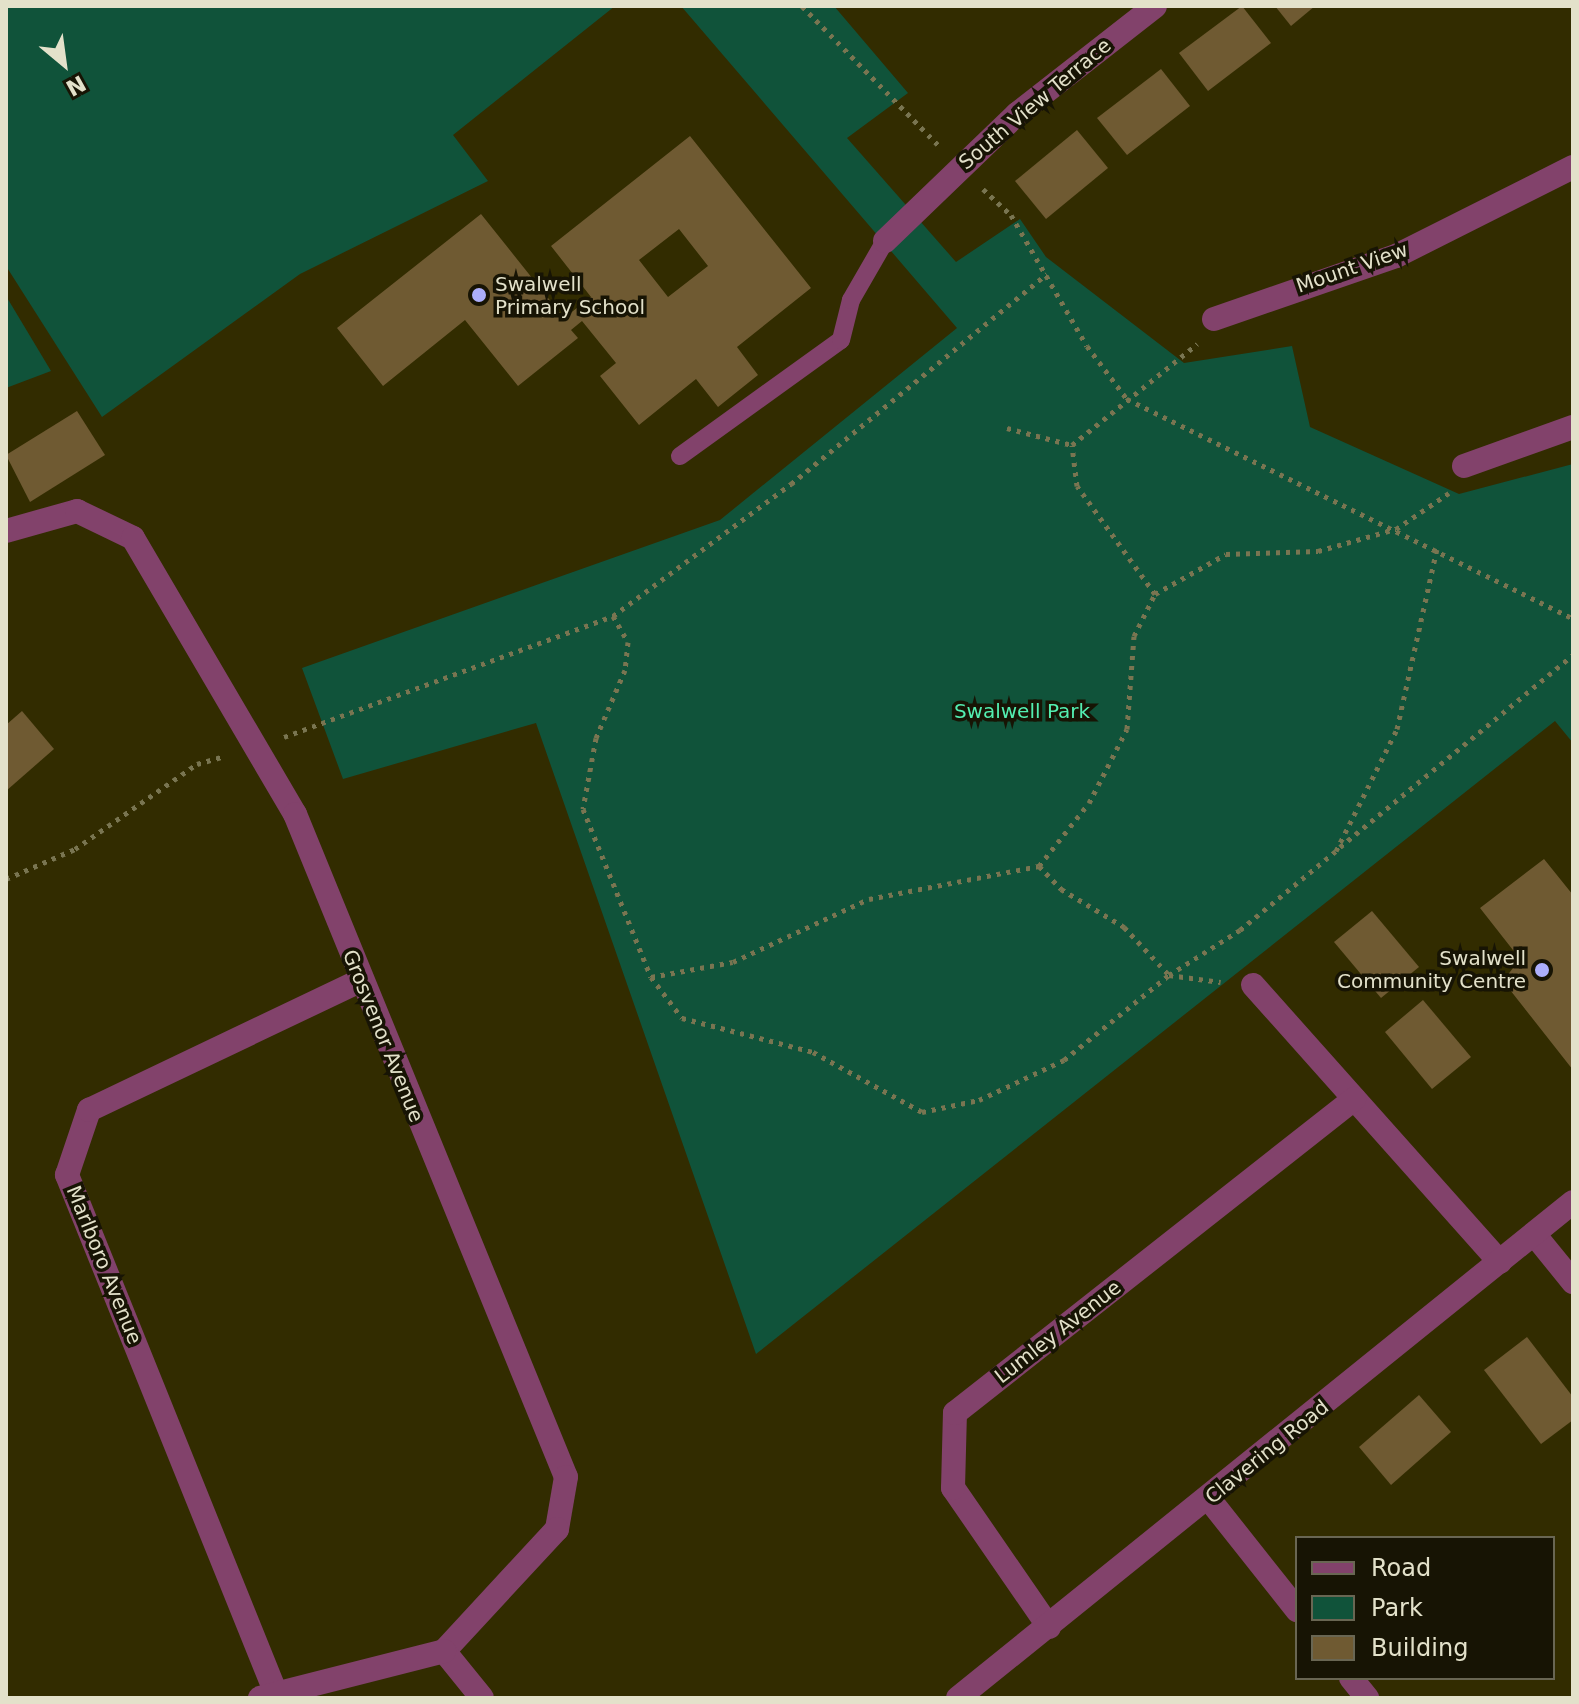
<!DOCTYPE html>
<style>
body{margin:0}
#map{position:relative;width:1579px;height:1704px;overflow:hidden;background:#322c00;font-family:"DejaVu Sans",sans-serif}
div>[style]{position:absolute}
.green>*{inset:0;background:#10533a}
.building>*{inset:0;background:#6f5a32}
.path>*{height:5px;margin-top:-2.5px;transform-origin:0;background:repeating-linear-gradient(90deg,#797551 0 4px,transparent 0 10px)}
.lane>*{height:18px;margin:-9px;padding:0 9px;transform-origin:9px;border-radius:9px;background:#82426b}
.street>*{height:24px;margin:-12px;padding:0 12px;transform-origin:12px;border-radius:12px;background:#82426b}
.dots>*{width:22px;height:22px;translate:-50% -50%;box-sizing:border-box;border:4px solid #171404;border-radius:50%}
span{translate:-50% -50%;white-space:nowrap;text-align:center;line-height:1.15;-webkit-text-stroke:7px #171404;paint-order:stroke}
.street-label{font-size:20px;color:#e3e1ca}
.poi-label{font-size:20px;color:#e3e1ca}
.left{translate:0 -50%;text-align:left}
.right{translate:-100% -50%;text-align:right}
.park-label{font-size:20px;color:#53eeb0}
.frame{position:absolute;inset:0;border:8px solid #e3e1ca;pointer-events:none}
.legend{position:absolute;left:1295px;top:1536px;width:260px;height:144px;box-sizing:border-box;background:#171404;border:2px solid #696653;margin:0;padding:10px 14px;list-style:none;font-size:24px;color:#e3e1ca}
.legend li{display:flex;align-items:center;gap:16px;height:40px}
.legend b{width:40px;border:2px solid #696653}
.north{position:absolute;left:24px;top:24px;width:80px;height:80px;-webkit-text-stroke:6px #171404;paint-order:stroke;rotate:151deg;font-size:22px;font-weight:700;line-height:32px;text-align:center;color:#e3e1ca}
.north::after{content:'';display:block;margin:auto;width:28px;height:36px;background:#e3e1ca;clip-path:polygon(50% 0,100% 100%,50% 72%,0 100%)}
</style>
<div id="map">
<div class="green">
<i style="clip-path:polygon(6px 6px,615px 6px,453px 135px,488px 181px,300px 274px,102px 417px,6px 266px)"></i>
<i style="clip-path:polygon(681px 6px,834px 6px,908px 93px,847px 138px,956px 262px,1020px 219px,1046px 257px,1184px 363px,1292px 346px,1310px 427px,1459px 494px,1573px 464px,1573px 743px,1555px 721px,756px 1354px,536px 723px,343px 779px,302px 668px,720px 520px,957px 328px)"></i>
<i style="clip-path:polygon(6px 296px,51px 371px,6px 388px)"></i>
</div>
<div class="building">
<i style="clip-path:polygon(1242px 6px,1271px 43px,1208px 91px,1179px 53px)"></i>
<i style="clip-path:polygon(1275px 6px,1315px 6px,1291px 26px)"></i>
<i style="clip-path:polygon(1161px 69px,1190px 106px,1127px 155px,1097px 118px)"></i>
<i style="clip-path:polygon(1077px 130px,1108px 168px,1046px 219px,1015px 181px)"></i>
<i style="clip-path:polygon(evenodd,690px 136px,811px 288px,737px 347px,758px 375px,718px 407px,696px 379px,639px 425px,600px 376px,616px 363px,582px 321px,571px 330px,578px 338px,518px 386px,465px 320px,383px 386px,337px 328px,481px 214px,564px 318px,591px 297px,551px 246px,690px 136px,679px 229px,708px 266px,668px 297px,639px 260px,679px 229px)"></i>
<i style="clip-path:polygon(77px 411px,105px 455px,30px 502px,6px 455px)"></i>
<i style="clip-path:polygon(22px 711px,54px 749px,6px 791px,6px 725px)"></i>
<i style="clip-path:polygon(1544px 859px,1573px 895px,1573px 1070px,1503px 981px,1520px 959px,1480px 908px)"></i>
<i style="clip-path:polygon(1372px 911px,1419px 967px,1381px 998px,1334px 942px)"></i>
<i style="clip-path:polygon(1423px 1000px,1471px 1057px,1432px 1089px,1385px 1032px)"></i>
<i style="clip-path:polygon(1527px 1337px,1573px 1397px,1573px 1420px,1541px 1444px,1484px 1370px)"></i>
<i style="clip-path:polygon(1419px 1395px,1451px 1432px,1391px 1485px,1359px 1447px)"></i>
</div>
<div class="path">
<i style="left:802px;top:6px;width:196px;rotate:45.6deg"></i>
<i style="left:983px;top:189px;width:38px;rotate:43deg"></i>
<i style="left:1011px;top:215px;width:151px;rotate:59.9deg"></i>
<i style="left:1087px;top:346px;width:66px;rotate:53deg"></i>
<i style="left:1127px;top:399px;width:497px;rotate:26.2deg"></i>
<i style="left:1007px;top:428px;width:67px;rotate:14.7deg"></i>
<i style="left:1155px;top:594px;width:133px;rotate:-125.8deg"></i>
<i style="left:1077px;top:486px;width:41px;rotate:-97deg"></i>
<i style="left:1072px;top:445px;width:161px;rotate:-38.9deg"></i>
<i style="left:613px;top:616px;width:30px;rotate:60deg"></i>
<i style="left:628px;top:642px;width:28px;rotate:96deg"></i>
<i style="left:625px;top:670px;width:74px;rotate:113.1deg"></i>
<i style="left:596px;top:738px;width:72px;rotate:100.4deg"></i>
<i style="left:583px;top:809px;width:181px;rotate:68deg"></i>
<i style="left:651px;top:977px;width:83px;rotate:-10.4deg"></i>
<i style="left:733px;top:962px;width:150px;rotate:-24.9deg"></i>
<i style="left:869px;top:899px;width:173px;rotate:-11deg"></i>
<i style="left:1039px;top:866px;width:80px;rotate:-51.6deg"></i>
<i style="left:1089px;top:803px;width:83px;rotate:-62.8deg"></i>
<i style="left:1127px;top:729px;width:93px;rotate:-85.7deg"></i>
<i style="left:1134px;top:636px;width:47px;rotate:-63.4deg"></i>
<i style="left:1155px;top:594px;width:81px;rotate:-29.4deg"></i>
<i style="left:1226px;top:554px;width:92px;rotate:-1.9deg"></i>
<i style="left:1318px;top:551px;width:81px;rotate:-15.8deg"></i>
<i style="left:1396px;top:529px;width:64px;rotate:-34.2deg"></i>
<i style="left:284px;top:737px;width:351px;rotate:-20.2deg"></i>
<i style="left:613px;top:616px;width:222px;rotate:-36.6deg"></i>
<i style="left:791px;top:484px;width:331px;rotate:-39.4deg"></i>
<i style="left:1340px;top:847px;width:302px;rotate:-39.5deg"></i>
<i style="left:1039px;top:866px;width:32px;rotate:46deg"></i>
<i style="left:1061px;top:889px;width:74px;rotate:31.1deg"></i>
<i style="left:1124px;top:927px;width:66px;rotate:46.8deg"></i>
<i style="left:1169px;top:975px;width:84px;rotate:-32.4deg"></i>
<i style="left:1240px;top:930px;width:124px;rotate:-39.5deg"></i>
<i style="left:1336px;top:851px;width:136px;rotate:-63.4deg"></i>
<i style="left:1397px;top:729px;width:184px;rotate:-77.5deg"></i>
<i style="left:6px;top:879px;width:75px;rotate:-23.5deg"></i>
<i style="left:75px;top:849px;width:149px;rotate:-34.9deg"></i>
<i style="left:197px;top:764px;width:29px;rotate:-16deg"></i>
<i style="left:651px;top:977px;width:51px;rotate:52.9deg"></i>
<i style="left:682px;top:1018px;width:135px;rotate:14.5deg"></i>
<i style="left:813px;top:1052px;width:124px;rotate:28.8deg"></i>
<i style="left:922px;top:1112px;width:58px;rotate:-11.9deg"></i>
<i style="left:979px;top:1100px;width:94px;rotate:-25.2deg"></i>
<i style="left:1064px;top:1060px;width:135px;rotate:-39deg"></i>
<i style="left:1169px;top:975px;width:52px;rotate:7.7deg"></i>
</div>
<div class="lane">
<i style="left:680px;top:456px;width:198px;rotate:-35.8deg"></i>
<i style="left:841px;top:340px;width:41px;rotate:-76deg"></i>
<i style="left:851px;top:300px;width:68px;rotate:-60deg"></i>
</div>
<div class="street">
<i style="left:885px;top:241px;width:183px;rotate:-43.9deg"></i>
<i style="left:1017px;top:114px;width:175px;rotate:-38deg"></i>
<i style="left:1214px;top:319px;width:193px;rotate:-19.1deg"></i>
<i style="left:1396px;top:256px;width:198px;rotate:-26.7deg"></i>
<i style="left:1464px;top:466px;width:116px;rotate:-19.7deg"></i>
<i style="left:6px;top:531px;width:74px;rotate:-15.7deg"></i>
<i style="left:77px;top:511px;width:62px;rotate:25.7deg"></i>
<i style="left:133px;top:538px;width:320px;rotate:59.6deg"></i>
<i style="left:295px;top:814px;width:716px;rotate:67.77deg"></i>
<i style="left:566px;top:1477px;width:53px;rotate:99.8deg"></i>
<i style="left:557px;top:1529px;width:166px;rotate:132.8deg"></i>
<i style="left:1253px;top:985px;width:371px;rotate:48.3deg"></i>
<i style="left:1534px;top:1234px;width:62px;rotate:50.9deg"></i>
<i style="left:1209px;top:1499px;width:142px;rotate:51.6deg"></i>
<i style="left:1049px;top:1627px;width:169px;rotate:-124.6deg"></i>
<i style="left:953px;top:1488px;width:75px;rotate:-88.5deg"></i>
<i style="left:955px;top:1413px;width:508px;rotate:-38.2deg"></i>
<i style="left:444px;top:1651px;width:60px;rotate:51deg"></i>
<i style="left:1351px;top:1678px;width:26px;rotate:51deg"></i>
<i style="left:277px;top:1696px;width:562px;rotate:-111.95deg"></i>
<i style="left:67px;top:1175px;width:69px;rotate:-71.3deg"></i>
<i style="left:89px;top:1110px;width:300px;rotate:-25.5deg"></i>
<i style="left:260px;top:1698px;width:190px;rotate:-14.3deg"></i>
<i style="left:958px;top:1698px;width:790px;rotate:-38.89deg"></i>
</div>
<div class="dots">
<i style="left:479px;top:295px;background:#adaffb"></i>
<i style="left:1542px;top:970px;background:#adaffb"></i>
</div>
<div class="street-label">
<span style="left:1035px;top:104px;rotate:-40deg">South View Terrace</span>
<span style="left:1352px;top:268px;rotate:-19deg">Mount View</span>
<span style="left:383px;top:1036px;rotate:68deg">Grosvenor Avenue</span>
<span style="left:104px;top:1265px;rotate:68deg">Marlboro Avenue</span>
<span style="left:1058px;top:1332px;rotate:-38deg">Lumley Avenue</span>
<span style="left:1267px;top:1452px;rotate:-39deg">Clavering Road</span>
</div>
<div class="poi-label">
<span class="left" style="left:495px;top:296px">Swalwell<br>Primary School</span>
<span class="right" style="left:1526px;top:970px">Swalwell<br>Community Centre</span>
</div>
<div class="park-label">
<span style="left:1022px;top:711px">Swalwell Park</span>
</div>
<div class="frame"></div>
<ul class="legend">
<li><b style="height:10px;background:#82426b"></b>Road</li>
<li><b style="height:22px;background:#10533a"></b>Park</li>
<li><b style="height:22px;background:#6f5a32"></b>Building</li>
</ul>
<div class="north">N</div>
</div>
